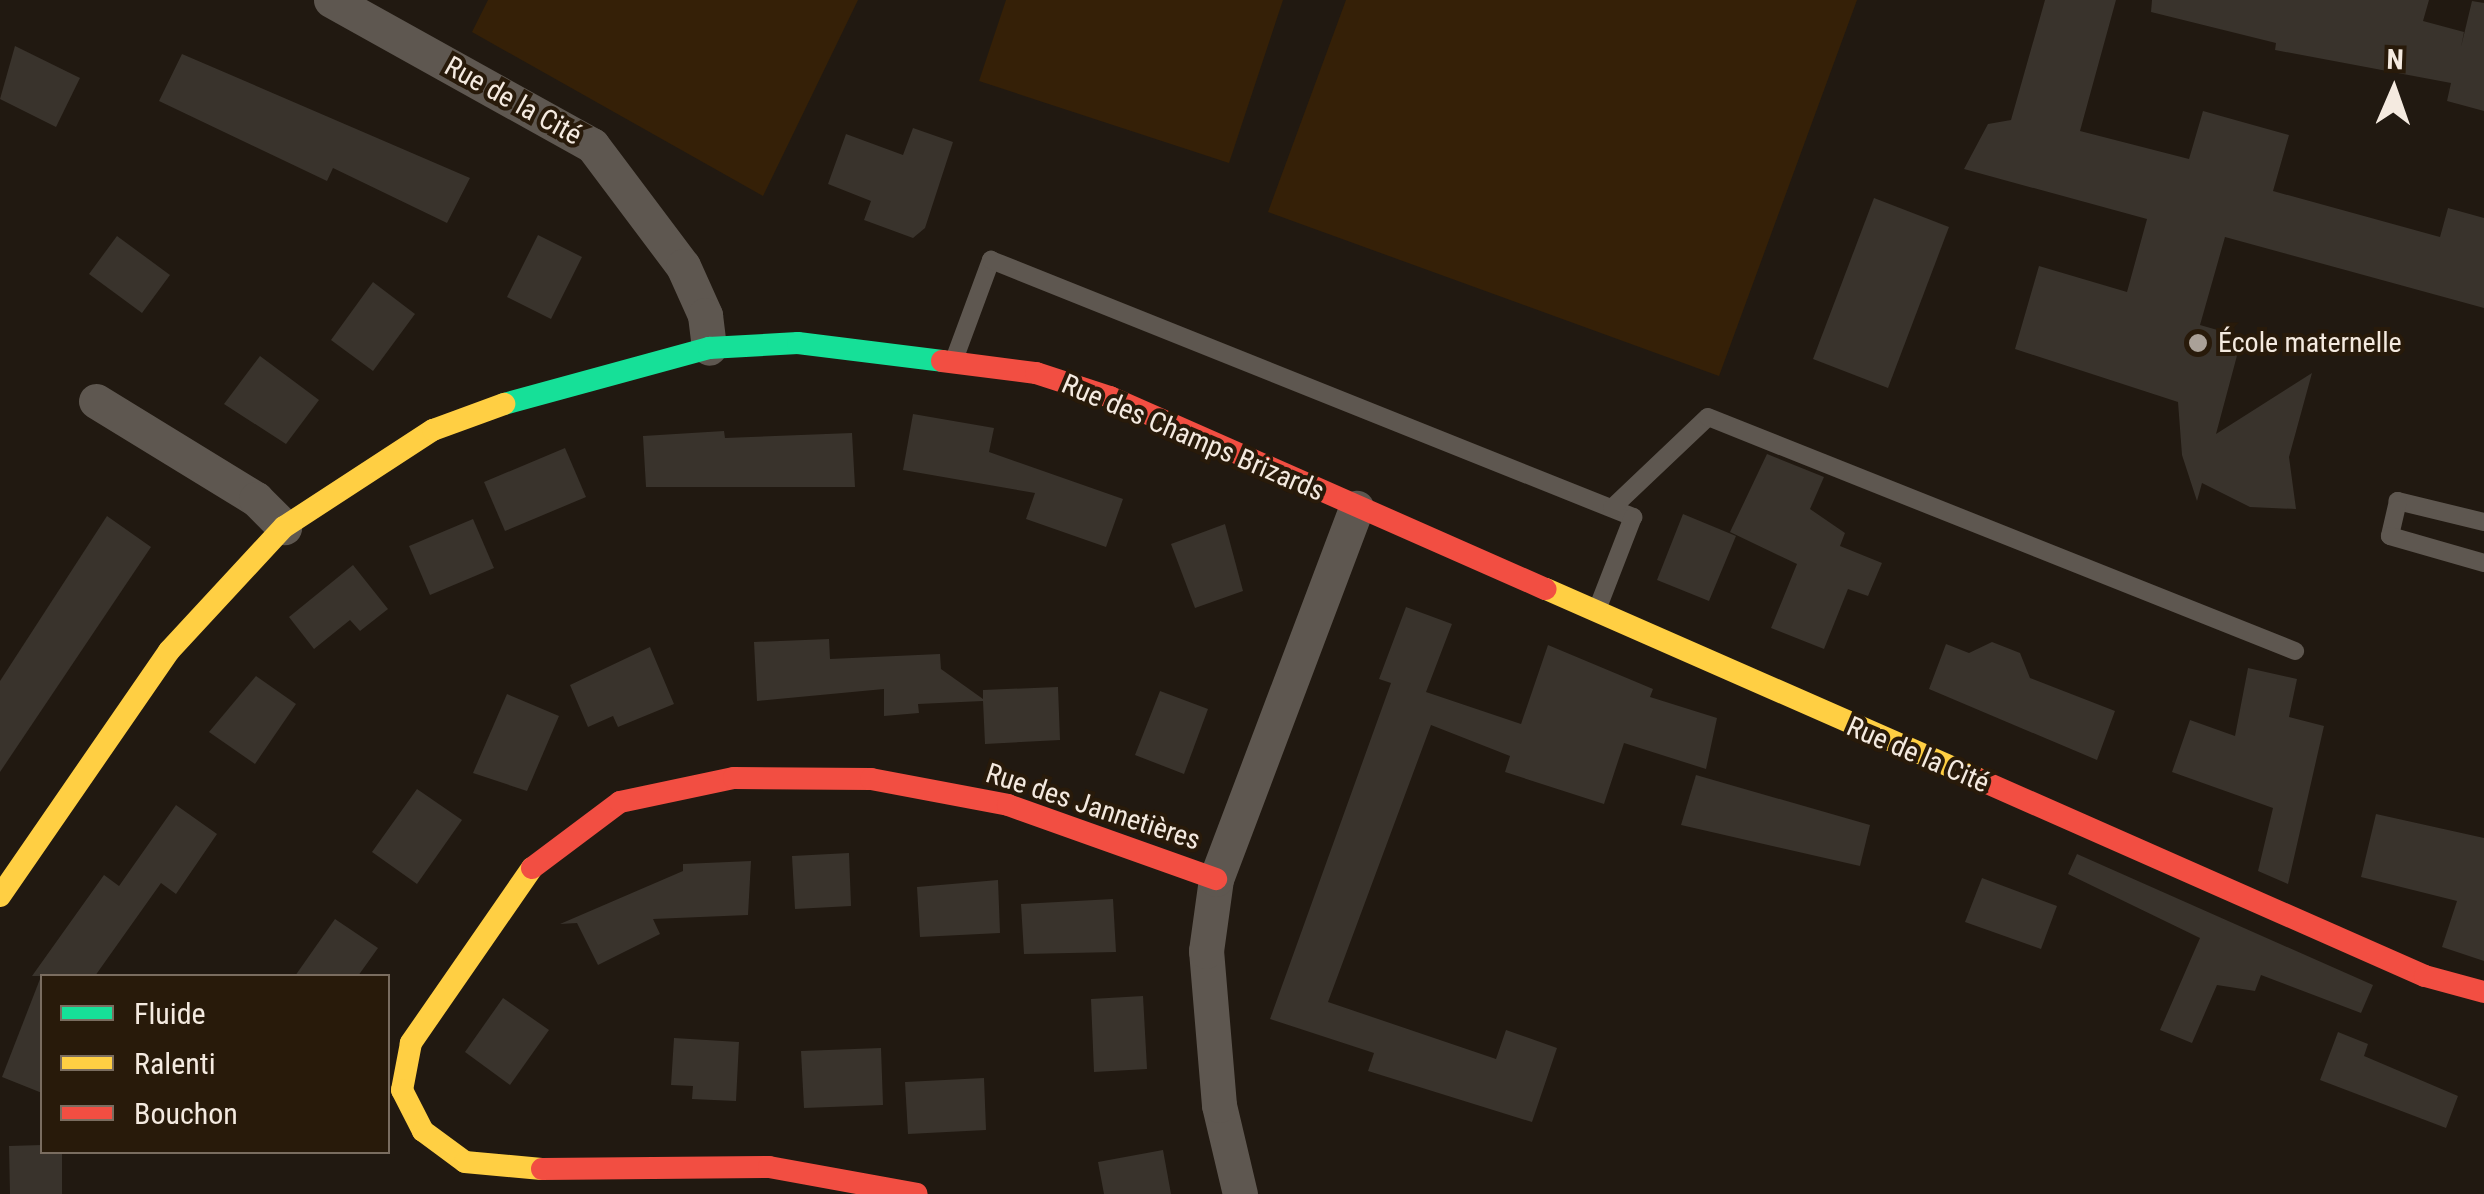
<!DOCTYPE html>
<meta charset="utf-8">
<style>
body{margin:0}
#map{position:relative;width:2484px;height:1194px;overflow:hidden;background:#211911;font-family:"Roboto Condensed",sans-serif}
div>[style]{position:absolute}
.green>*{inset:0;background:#352007}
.building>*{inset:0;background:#39332c}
.lane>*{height:18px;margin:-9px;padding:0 9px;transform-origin:9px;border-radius:9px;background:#5e5750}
.street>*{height:35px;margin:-17.5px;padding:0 17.5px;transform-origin:17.5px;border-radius:17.5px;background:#5e5750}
.fast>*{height:22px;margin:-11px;padding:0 11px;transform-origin:11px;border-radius:11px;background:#16e098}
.slow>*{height:22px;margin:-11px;padding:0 11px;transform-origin:11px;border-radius:11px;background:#ffcf43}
.jam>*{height:22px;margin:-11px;padding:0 11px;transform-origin:11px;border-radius:11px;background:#f24e42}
.dots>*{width:28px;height:28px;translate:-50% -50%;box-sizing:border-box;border:5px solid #281a0a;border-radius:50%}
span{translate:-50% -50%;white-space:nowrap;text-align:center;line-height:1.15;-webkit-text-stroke:8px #281a0a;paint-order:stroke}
.street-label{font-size:28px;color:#f4eae0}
.poi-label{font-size:28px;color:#f4eae0}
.left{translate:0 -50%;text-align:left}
.legend{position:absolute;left:40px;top:974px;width:350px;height:180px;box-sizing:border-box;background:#281a0a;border:2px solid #7a6d60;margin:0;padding:12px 18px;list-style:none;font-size:30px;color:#f4eae0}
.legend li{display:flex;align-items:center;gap:20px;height:50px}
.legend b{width:50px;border:2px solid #7a6d60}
.north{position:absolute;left:2344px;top:40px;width:100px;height:100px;-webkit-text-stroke:8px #281a0a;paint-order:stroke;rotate:2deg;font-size:28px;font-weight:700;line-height:40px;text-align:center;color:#f4eae0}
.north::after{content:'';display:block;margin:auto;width:35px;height:45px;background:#f4eae0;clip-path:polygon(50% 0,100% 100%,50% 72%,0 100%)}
</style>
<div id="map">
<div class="green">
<i style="clip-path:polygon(488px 0,858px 0,763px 196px,472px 32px)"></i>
<i style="clip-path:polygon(1006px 0,1283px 0,1229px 163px,979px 81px)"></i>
<i style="clip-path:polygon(1346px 0,1857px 0,1719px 376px,1268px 212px)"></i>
</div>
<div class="building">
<i style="clip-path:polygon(2045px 0,2116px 0,2080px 131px,2189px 159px,2203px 111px,2289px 135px,2273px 191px,2440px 237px,2448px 208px,2484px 218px,2484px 308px,2225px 237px,2200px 325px,2242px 337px,2216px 434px,2312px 373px,2289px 457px,2296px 509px,2250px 507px,2202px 483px,2197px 501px,2182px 455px,2178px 402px,2015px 349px,2039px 266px,2127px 292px,2147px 219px,1964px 169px,1988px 124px,2011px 120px)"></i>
<i style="clip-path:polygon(2152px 0,2429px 0,2423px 21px,2464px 32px,2461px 47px,2472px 1px,2484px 3px,2484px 111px,2447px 101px,2451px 83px,2275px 50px,2276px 43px,2151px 12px)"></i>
<i style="clip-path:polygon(15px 46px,80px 78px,56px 127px,0 99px)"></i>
<i style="clip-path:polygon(182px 54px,470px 178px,447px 223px,333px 168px,327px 181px,159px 101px)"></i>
<i style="clip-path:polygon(913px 128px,953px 142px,925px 228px,913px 238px,864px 220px,871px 201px,828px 184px,846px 134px,903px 155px)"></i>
<i style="clip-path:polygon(1874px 198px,1949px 227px,1888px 388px,1813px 359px)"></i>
<i style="clip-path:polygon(538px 235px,582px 257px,551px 319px,507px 297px)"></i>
<i style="clip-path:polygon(117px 236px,170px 275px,142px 313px,89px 274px)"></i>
<i style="clip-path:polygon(373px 282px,415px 314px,373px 371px,331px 340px)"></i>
<i style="clip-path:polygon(260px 356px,319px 400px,286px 444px,224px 404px)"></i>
<i style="clip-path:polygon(913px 414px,994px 428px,989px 452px,1123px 499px,1106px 547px,1026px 519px,1035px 493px,903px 470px)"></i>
<i style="clip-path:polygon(724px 431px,725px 438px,852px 433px,855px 487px,646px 487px,643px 436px)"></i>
<i style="clip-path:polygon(565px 448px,586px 497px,505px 531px,484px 482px)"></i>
<i style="clip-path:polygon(1767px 454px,1824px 477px,1810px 509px,1845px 533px,1840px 546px,1882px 563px,1868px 596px,1848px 589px,1824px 649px,1771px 628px,1797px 564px,1730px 532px)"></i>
<i style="clip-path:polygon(1683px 514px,1736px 536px,1709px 601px,1657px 580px)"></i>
<i style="clip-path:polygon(107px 516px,151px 547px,0 772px,0 681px)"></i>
<i style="clip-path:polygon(473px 519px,494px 568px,430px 595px,409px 546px)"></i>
<i style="clip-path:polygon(1225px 524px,1243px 591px,1195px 608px,1171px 544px)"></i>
<i style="clip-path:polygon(353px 565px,388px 609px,360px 631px,350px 620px,314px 649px,289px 617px)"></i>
<i style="clip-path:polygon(1406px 607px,1452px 624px,1426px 692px,1521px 724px,1548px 645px,1653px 689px,1650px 697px,1717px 718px,1706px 769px,1624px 743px,1604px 804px,1505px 772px,1510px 756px,1431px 725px,1328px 1002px,1496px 1059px,1506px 1030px,1557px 1048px,1532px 1122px,1368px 1071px,1374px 1053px,1270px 1019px,1391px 683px,1379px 679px)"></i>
<i style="clip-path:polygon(829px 639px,830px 659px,940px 654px,941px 669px,983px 699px,983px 690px,1058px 687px,1060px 740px,985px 744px,983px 701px,918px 704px,919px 713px,884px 716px,884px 689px,757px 701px,754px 642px)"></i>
<i style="clip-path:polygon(1992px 642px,2020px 653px,2030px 678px,2115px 711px,2097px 760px,1929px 689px,1946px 644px,1969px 653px)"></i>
<i style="clip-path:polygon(650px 647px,674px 704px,618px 727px,613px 716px,588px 727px,570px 685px)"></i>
<i style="clip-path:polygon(2248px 668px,2297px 679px,2289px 717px,2324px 726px,2288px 884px,2258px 871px,2273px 808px,2172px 772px,2190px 720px,2235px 736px)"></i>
<i style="clip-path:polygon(256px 676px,296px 704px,255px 764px,209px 732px)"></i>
<i style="clip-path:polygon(1160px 691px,1208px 709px,1184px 774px,1135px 755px)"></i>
<i style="clip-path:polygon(507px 694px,559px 716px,527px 791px,473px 773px)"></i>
<i style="clip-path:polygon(1696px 775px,1870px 825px,1860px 866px,1681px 825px)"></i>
<i style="clip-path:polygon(417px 789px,462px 820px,417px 884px,372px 852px)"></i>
<i style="clip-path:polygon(176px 805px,217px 834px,176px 894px,161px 883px,95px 976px,32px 976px,104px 875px,119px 886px)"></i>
<i style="clip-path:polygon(2376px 814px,2484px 838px,2484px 961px,2442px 947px,2457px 901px,2361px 877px)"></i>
<i style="clip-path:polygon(849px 853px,851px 906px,795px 909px,792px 856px)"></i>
<i style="clip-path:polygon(2077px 854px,2373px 985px,2361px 1013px,2261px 975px,2255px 991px,2217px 985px,2192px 1043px,2160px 1030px,2200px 938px,2068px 874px)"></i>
<i style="clip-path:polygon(751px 861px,748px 915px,653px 919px,660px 934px,598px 965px,577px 923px,560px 924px,683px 871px,683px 864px)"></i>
<i style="clip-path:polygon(1982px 878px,2057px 906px,2041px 949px,1965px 922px)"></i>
<i style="clip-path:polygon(998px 880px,1000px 933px,920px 937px,917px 887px)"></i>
<i style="clip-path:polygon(1113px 899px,1116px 952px,1024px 954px,1021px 904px)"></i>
<i style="clip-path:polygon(335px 919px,378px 948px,358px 976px,295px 976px)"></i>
<i style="clip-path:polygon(40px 979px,42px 980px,42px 1093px,2px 1077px)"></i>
<i style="clip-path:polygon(1143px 996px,1147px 1069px,1094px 1072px,1091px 999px)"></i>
<i style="clip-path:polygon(503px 998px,549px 1030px,510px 1085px,465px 1052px)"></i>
<i style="clip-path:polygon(2338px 1032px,2368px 1044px,2364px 1056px,2458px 1096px,2446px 1128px,2320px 1080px)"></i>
<i style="clip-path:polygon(674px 1038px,739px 1042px,736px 1101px,692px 1099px,693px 1086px,671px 1085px)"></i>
<i style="clip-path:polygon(881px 1048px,883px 1105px,804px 1108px,801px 1051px)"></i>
<i style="clip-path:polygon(984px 1078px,986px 1130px,908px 1134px,905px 1082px)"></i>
<i style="clip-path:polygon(42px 1145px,42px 1152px,62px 1152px,62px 1194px,10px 1194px,9px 1146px)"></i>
<i style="clip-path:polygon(1163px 1150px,1171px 1194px,1104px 1194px,1098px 1162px)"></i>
</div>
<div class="lane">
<i style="left:954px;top:360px;width:107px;rotate:-69.7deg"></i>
<i style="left:991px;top:260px;width:692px;rotate:21.82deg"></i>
<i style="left:1633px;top:517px;width:100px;rotate:111.2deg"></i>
<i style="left:1612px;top:508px;width:132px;rotate:-43.5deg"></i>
<i style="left:1708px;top:417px;width:632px;rotate:21.73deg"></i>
<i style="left:2484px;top:522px;width:89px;rotate:-166.3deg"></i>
<i style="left:2398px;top:501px;width:36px;rotate:103deg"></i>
<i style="left:2390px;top:536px;width:98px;rotate:16deg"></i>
</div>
<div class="street">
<i style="left:331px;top:0;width:299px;rotate:29.1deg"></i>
<i style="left:592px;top:145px;width:151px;rotate:53.1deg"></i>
<i style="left:683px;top:266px;width:54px;rotate:65.8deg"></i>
<i style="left:705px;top:315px;width:33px;rotate:83deg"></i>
<i style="left:96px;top:401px;width:188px;rotate:31.5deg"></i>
<i style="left:256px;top:499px;width:40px;rotate:45deg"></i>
<i style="left:1240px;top:1194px;width:91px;rotate:-103.3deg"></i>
<i style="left:1219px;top:1105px;width:155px;rotate:-94.8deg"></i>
<i style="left:1206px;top:951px;width:73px;rotate:-82.1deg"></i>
<i style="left:1216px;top:879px;width:397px;rotate:-69.3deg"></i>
</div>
<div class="fast">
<i style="left:504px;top:404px;width:213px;rotate:-15.3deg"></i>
<i style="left:709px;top:348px;width:89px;rotate:-3.2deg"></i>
<i style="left:798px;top:343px;width:145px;rotate:7.1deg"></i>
</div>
<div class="slow">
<i style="left:1546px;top:589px;width:472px;rotate:23.7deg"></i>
<i style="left:532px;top:868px;width:213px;rotate:124.7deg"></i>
<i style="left:411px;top:1043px;width:48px;rotate:100.8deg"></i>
<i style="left:402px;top:1090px;width:46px;rotate:62.9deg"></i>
<i style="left:423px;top:1131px;width:52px;rotate:36.4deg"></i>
<i style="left:465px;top:1162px;width:77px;rotate:5.2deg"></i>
<i style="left:0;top:896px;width:298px;rotate:-55.4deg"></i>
<i style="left:169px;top:651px;width:169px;rotate:-47.2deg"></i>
<i style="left:284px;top:527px;width:178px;rotate:-33.1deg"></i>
<i style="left:433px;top:430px;width:76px;rotate:-20.1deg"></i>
</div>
<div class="jam">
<i style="left:942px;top:361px;width:95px;rotate:7.3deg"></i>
<i style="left:1036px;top:373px;width:78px;rotate:18deg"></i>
<i style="left:1110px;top:397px;width:476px;rotate:23.8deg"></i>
<i style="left:1978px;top:779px;width:488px;rotate:23.8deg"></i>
<i style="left:2425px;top:976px;width:61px;rotate:15.2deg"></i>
<i style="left:532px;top:868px;width:110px;rotate:-36.9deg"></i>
<i style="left:620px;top:802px;width:116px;rotate:-11.9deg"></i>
<i style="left:734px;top:778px;width:137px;rotate:0.4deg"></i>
<i style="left:871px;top:779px;width:139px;rotate:10.7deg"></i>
<i style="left:1008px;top:805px;width:221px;rotate:19.6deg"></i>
<i style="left:542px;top:1169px;width:227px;rotate:-0.5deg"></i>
<i style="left:769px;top:1167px;width:150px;rotate:10.3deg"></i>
</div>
<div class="dots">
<i style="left:2198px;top:343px;background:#aaa198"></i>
</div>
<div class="street-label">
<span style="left:513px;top:101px;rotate:29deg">Rue de la Cité</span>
<span style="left:1193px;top:438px;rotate:23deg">Rue des Champs Brizards</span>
<span style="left:1918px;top:755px;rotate:23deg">Rue de la Cité</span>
<span style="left:1093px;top:807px;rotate:18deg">Rue des Jannetières</span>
</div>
<div class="poi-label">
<span class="left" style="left:2218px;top:343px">École maternelle</span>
</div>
<ul class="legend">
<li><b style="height:12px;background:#16e098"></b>Fluide</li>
<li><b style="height:12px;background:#ffcf43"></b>Ralenti</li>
<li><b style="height:12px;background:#f24e42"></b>Bouchon</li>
</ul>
<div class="north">N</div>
</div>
